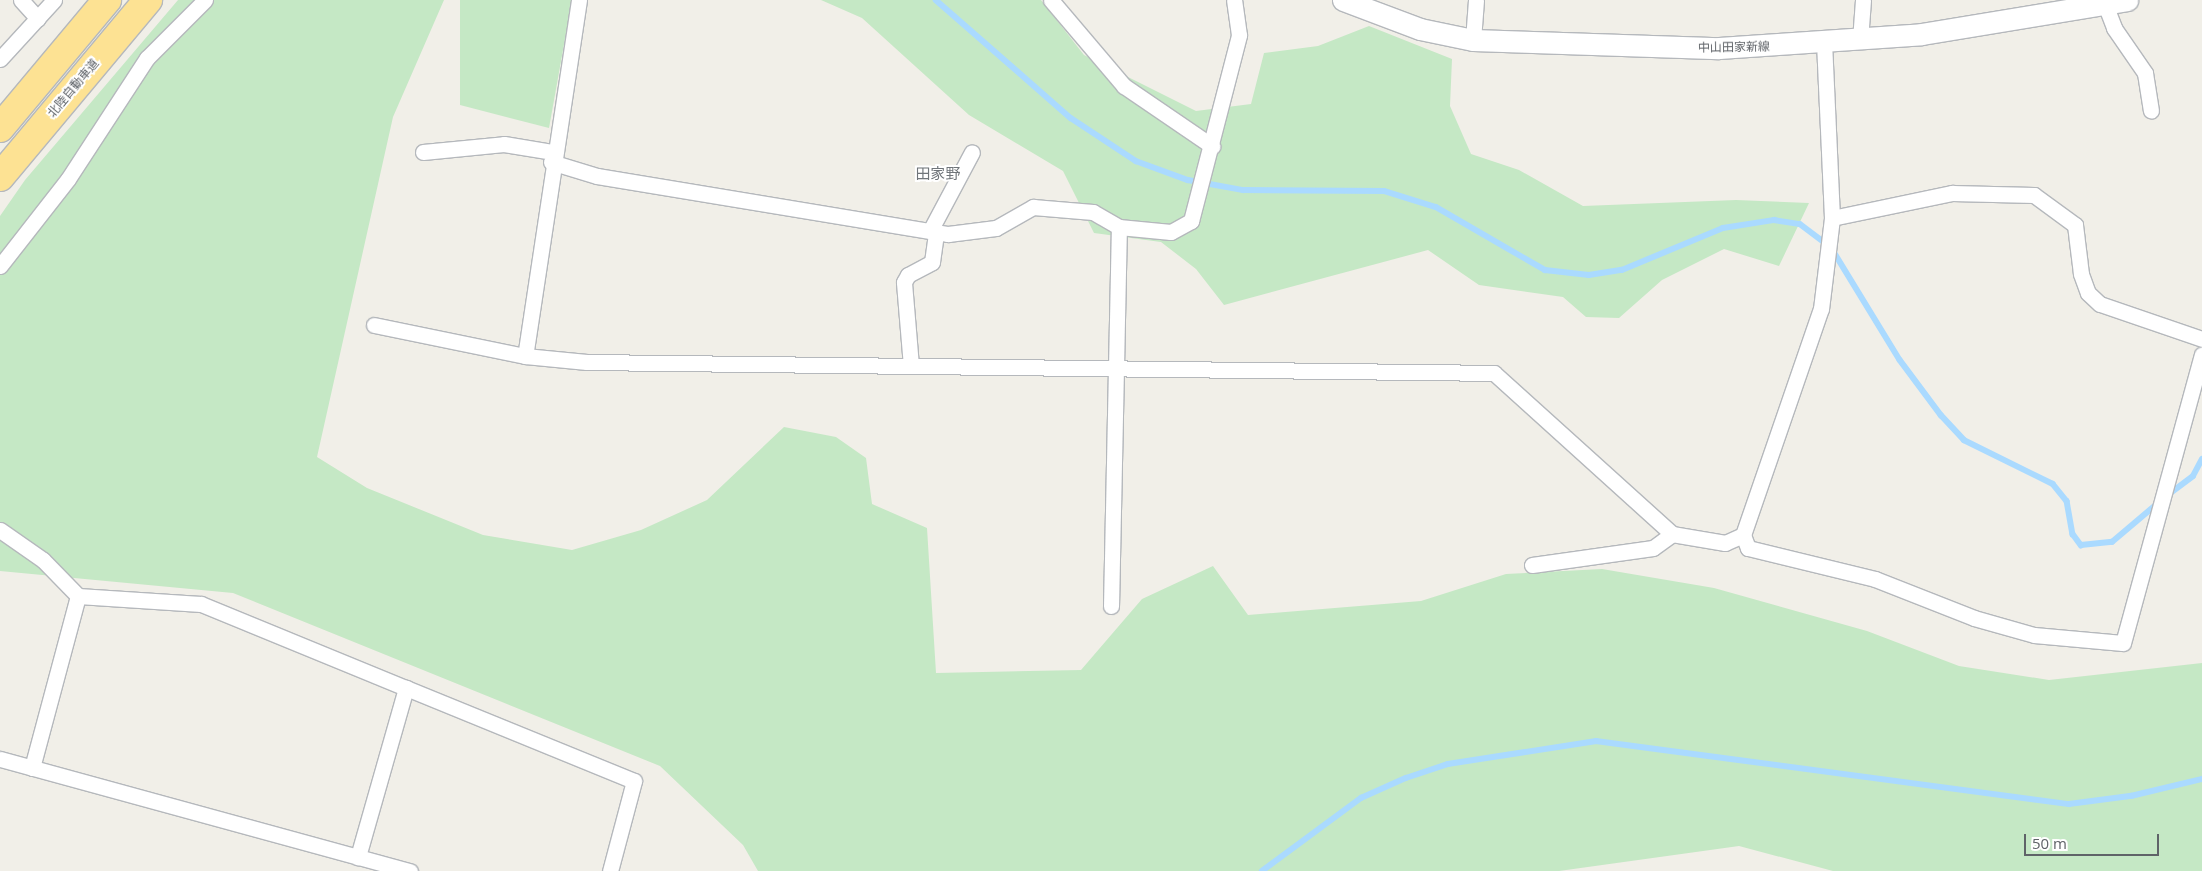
<!DOCTYPE html>
<meta charset="utf-8">
<style>
body{margin:0}
#map{position:relative;width:2202px;height:871px;overflow:hidden;background:#f1efe8;font-family:"Open Sans","Noto Sans JP",sans-serif}
div>[style]{position:absolute}
.green>*{inset:0;background:#c5e8c5}
.stream>*{height:5.5px;margin:-2.75px;padding:0 2.75px;transform-origin:2.75px;border-radius:2.75px;background:#aadaff}
.roads{filter:drop-shadow(1px 0 #b5b8bc) drop-shadow(-1px 0 #b5b8bc) drop-shadow(0 1px #b5b8bc) drop-shadow(0 -1px #b5b8bc)}
.street>*{height:15px;margin:-7.5px;padding:0 7.5px;transform-origin:7.5px;border-radius:7.5px;background:#fff}
.secondary>*{height:21px;margin:-10.5px;padding:0 10.5px;transform-origin:10.5px;border-radius:10.5px;background:#fff}
.highway>*{height:28px;margin:-14px;padding:0 14px;transform-origin:14px;border-radius:14px;background:#fde293}
span{translate:-50% -50%;white-space:nowrap;text-align:center;line-height:1.15;-webkit-text-stroke:4px #fff;paint-order:stroke}
.street-label{font-size:12px;color:#5f6368}
.quarter-label{font-size:15px;color:#70757a}
.scale{position:absolute;left:2024px;top:834px;width:135px;height:22px;box-sizing:border-box;border:2px solid #5f6368;border-top:0;padding-left:6px;font-size:15px;line-height:18px;white-space:nowrap;color:#5f6368;-webkit-text-stroke:4px #fff;paint-order:stroke}
</style>
<div id="map">
<div class="green">
<i style="clip-path:polygon(178px 0,444px 0,393px 117px,317px 457px,367px 488px,483px 535px,572px 550px,641px 530px,707px 500px,784px 427px,836px 437px,866px 458px,872px 504px,927px 528px,936px 673px,1081px 670px,1142px 599px,1213px 566px,1248px 615px,1421px 601px,1506px 574px,1602px 569px,1714px 588px,1867px 631px,1959px 666px,2049px 680px,2202px 663px,2202px 871px,1833px 871px,1739px 846px,1559px 871px,758px 871px,743px 845px,660px 766px,233px 593px,0 571px,0 216px,25px 180px)"></i>
<i style="clip-path:polygon(460px 0,572px 0,549px 128px,460px 105px)"></i>
<i style="clip-path:polygon(821px 0,1041px 0,1084px 55px,1196px 111px,1251px 104px,1264px 53px,1318px 46px,1369px 26px,1452px 59px,1450px 106px,1471px 154px,1519px 170px,1583px 206px,1736px 200px,1809px 203px,1779px 266px,1724px 249px,1662px 280px,1619px 318px,1586px 317px,1563px 297px,1479px 285px,1428px 250px,1224px 305px,1196px 269px,1161px 242px,1094px 233px,1063px 171px,969px 115px,862px 18px)"></i>
</div>
<div class="stream">
<i style="left:936px;top:0;width:179px;rotate:41.2deg"></i>
<i style="left:1071px;top:118px;width:78px;rotate:33.5deg"></i>
<i style="left:1136px;top:161px;width:55px;rotate:20.1deg"></i>
<i style="left:1188px;top:180px;width:56px;rotate:10.3deg"></i>
<i style="left:1243px;top:190px;width:141px;rotate:0.4deg"></i>
<i style="left:1384px;top:191px;width:54px;rotate:17.1deg"></i>
<i style="left:1436px;top:207px;width:126px;rotate:30deg"></i>
<i style="left:1545px;top:270px;width:44px;rotate:6.5deg"></i>
<i style="left:1589px;top:275px;width:33px;rotate:-9deg"></i>
<i style="left:1622px;top:270px;width:109px;rotate:-22.6deg"></i>
<i style="left:1723px;top:228px;width:52px;rotate:-8.9deg"></i>
<i style="left:1774px;top:220px;width:26px;rotate:9deg"></i>
<i style="left:1800px;top:224px;width:39px;rotate:37deg"></i>
<i style="left:1831px;top:247px;width:132px;rotate:58.6deg"></i>
<i style="left:1900px;top:360px;width:69px;rotate:53.3deg"></i>
<i style="left:1941px;top:415px;width:34px;rotate:47deg"></i>
<i style="left:1964px;top:440px;width:99px;rotate:26.3deg"></i>
<i style="left:2053px;top:484px;width:22px;rotate:51deg"></i>
<i style="left:2067px;top:501px;width:34px;rotate:80deg"></i>
<i style="left:2073px;top:534px;width:14px;rotate:54deg"></i>
<i style="left:2081px;top:545px;width:31px;rotate:-6deg"></i>
<i style="left:2112px;top:542px;width:59px;rotate:-40.2deg"></i>
<i style="left:2168px;top:495px;width:31px;rotate:-37deg"></i>
<i style="left:2193px;top:476px;width:19px;rotate:-62deg"></i>
<i style="left:1262px;top:871px;width:123px;rotate:-36.4deg"></i>
<i style="left:1361px;top:798px;width:49px;rotate:-24deg"></i>
<i style="left:1406px;top:778px;width:44px;rotate:-18.4deg"></i>
<i style="left:1448px;top:764px;width:150px;rotate:-8.8deg"></i>
<i style="left:1596px;top:741px;width:477px;rotate:7.6deg"></i>
<i style="left:2069px;top:804px;width:63px;rotate:-7.4deg"></i>
<i style="left:2131px;top:796px;width:73px;rotate:-13.5deg"></i>
</div>
<div class="roads">
<div class="street">
<i style="left:21px;top:0;width:25px;rotate:48deg"></i>
<i style="left:579px;top:0;width:360px;rotate:98.6deg"></i>
<i style="left:525px;top:356px;width:62px;rotate:5.5deg"></i>
<i style="left:587px;top:362px;width:907px;rotate:0.69deg"></i>
<i style="left:1494px;top:373px;width:240px;rotate:42.1deg"></i>
<i style="left:1672px;top:534px;width:54px;rotate:9.6deg"></i>
<i style="left:1725px;top:543px;width:20px;rotate:-24deg"></i>
<i style="left:1743px;top:535px;width:239px;rotate:-71deg"></i>
<i style="left:1821px;top:309px;width:92px;rotate:-83.1deg"></i>
<i style="left:1832px;top:218px;width:175px;rotate:-92.6deg"></i>
<i style="left:1051px;top:0;width:113px;rotate:49.7deg"></i>
<i style="left:1124px;top:86px;width:107px;rotate:34.3deg"></i>
<i style="left:2105px;top:4px;width:26px;rotate:69deg"></i>
<i style="left:2114px;top:28px;width:55px;rotate:55.4deg"></i>
<i style="left:2145px;top:73px;width:38px;rotate:81deg"></i>
<i style="left:1473px;top:40px;width:40px;rotate:-85.7deg"></i>
<i style="left:1860px;top:40px;width:40px;rotate:-85.7deg"></i>
<i style="left:0;top:59px;width:80px;rotate:-47.5deg"></i>
<i style="left:423px;top:152px;width:81px;rotate:-5.6deg"></i>
<i style="left:504px;top:144px;width:50px;rotate:9.3deg"></i>
<i style="left:551px;top:162px;width:48px;rotate:16.9deg"></i>
<i style="left:597px;top:176px;width:356px;rotate:9.4deg"></i>
<i style="left:948px;top:234px;width:48px;rotate:-7.1deg"></i>
<i style="left:996px;top:228px;width:43px;rotate:-29.6deg"></i>
<i style="left:1033px;top:207px;width:60px;rotate:4.8deg"></i>
<i style="left:1093px;top:212px;width:30px;rotate:30deg"></i>
<i style="left:1832px;top:218px;width:123px;rotate:-11.8deg"></i>
<i style="left:1952px;top:193px;width:82px;rotate:1.4deg"></i>
<i style="left:2034px;top:195px;width:51px;rotate:36.2deg"></i>
<i style="left:2075px;top:225px;width:49px;rotate:83deg"></i>
<i style="left:2081px;top:274px;width:20px;rotate:70deg"></i>
<i style="left:2088px;top:293px;width:16px;rotate:43deg"></i>
<i style="left:2100px;top:304px;width:108px;rotate:18.9deg"></i>
<i style="left:930px;top:231px;width:89px;rotate:-62deg"></i>
<i style="left:0;top:266px;width:110px;rotate:-52deg"></i>
<i style="left:68px;top:179px;width:145px;rotate:-56.9deg"></i>
<i style="left:147px;top:58px;width:82px;rotate:-45deg"></i>
<i style="left:374px;top:325px;width:154px;rotate:11.6deg"></i>
<i style="left:911px;top:366px;width:84px;rotate:-94.8deg"></i>
<i style="left:904px;top:282px;width:8px;rotate:-60deg"></i>
<i style="left:908px;top:275px;width:27px;rotate:-28deg"></i>
<i style="left:932px;top:262px;width:30px;rotate:-82deg"></i>
<i style="left:0;top:530px;width:52px;rotate:34.9deg"></i>
<i style="left:43px;top:560px;width:50px;rotate:45.8deg"></i>
<i style="left:78px;top:596px;width:178px;rotate:105deg"></i>
<i style="left:1743px;top:535px;width:14px;rotate:69deg"></i>
<i style="left:1748px;top:548px;width:131px;rotate:13.7deg"></i>
<i style="left:1875px;top:579px;width:106px;rotate:21.5deg"></i>
<i style="left:1974px;top:618px;width:62px;rotate:15.8deg"></i>
<i style="left:2034px;top:635px;width:89px;rotate:5.1deg"></i>
<i style="left:2123px;top:643px;width:299px;rotate:-74.7deg"></i>
<i style="left:1532px;top:565px;width:122px;rotate:-8deg"></i>
<i style="left:1653px;top:548px;width:24px;rotate:-36deg"></i>
<i style="left:78px;top:596px;width:123px;rotate:3.7deg"></i>
<i style="left:201px;top:604px;width:222px;rotate:22.3deg"></i>
<i style="left:406px;top:688px;width:176px;rotate:105.9deg"></i>
<i style="left:1111px;top:606px;width:379px;rotate:-88.8deg"></i>
<i style="left:1119px;top:227px;width:52px;rotate:5.5deg"></i>
<i style="left:1171px;top:232px;width:23px;rotate:-29deg"></i>
<i style="left:1191px;top:221px;width:192px;rotate:-75.5deg"></i>
<i style="left:1239px;top:35px;width:35px;rotate:-98deg"></i>
<i style="left:406px;top:688px;width:246px;rotate:22.2deg"></i>
<i style="left:634px;top:781px;width:93px;rotate:104.9deg"></i>
<i style="left:0;top:759px;width:425px;rotate:15.3deg"></i>
</div>
<div class="secondary">
<i style="left:1343px;top:0;width:82px;rotate:20.6deg"></i>
<i style="left:1420px;top:29px;width:54px;rotate:11.7deg"></i>
<i style="left:1473px;top:40px;width:246px;rotate:1.9deg"></i>
<i style="left:1719px;top:48px;width:203px;rotate:-3.9deg"></i>
<i style="left:1922px;top:34px;width:208px;rotate:-9.4deg"></i>
</div>
<div class="highway">
<i style="left:0;top:128px;width:167px;rotate:-50.1deg"></i>
<i style="left:0;top:177px;width:231px;rotate:-50.1deg"></i>
</div>
</div>
<div class="street-label">
<span style="left:1734px;top:47px;rotate:-1deg">中山田家新線</span>
<span style="left:73px;top:88px;rotate:-50deg">北陸自動車道</span>
</div>
<div class="quarter-label">
<span style="left:938px;top:174px">田家野</span>
</div>
<div class="scale">50 m</div>
</div>
